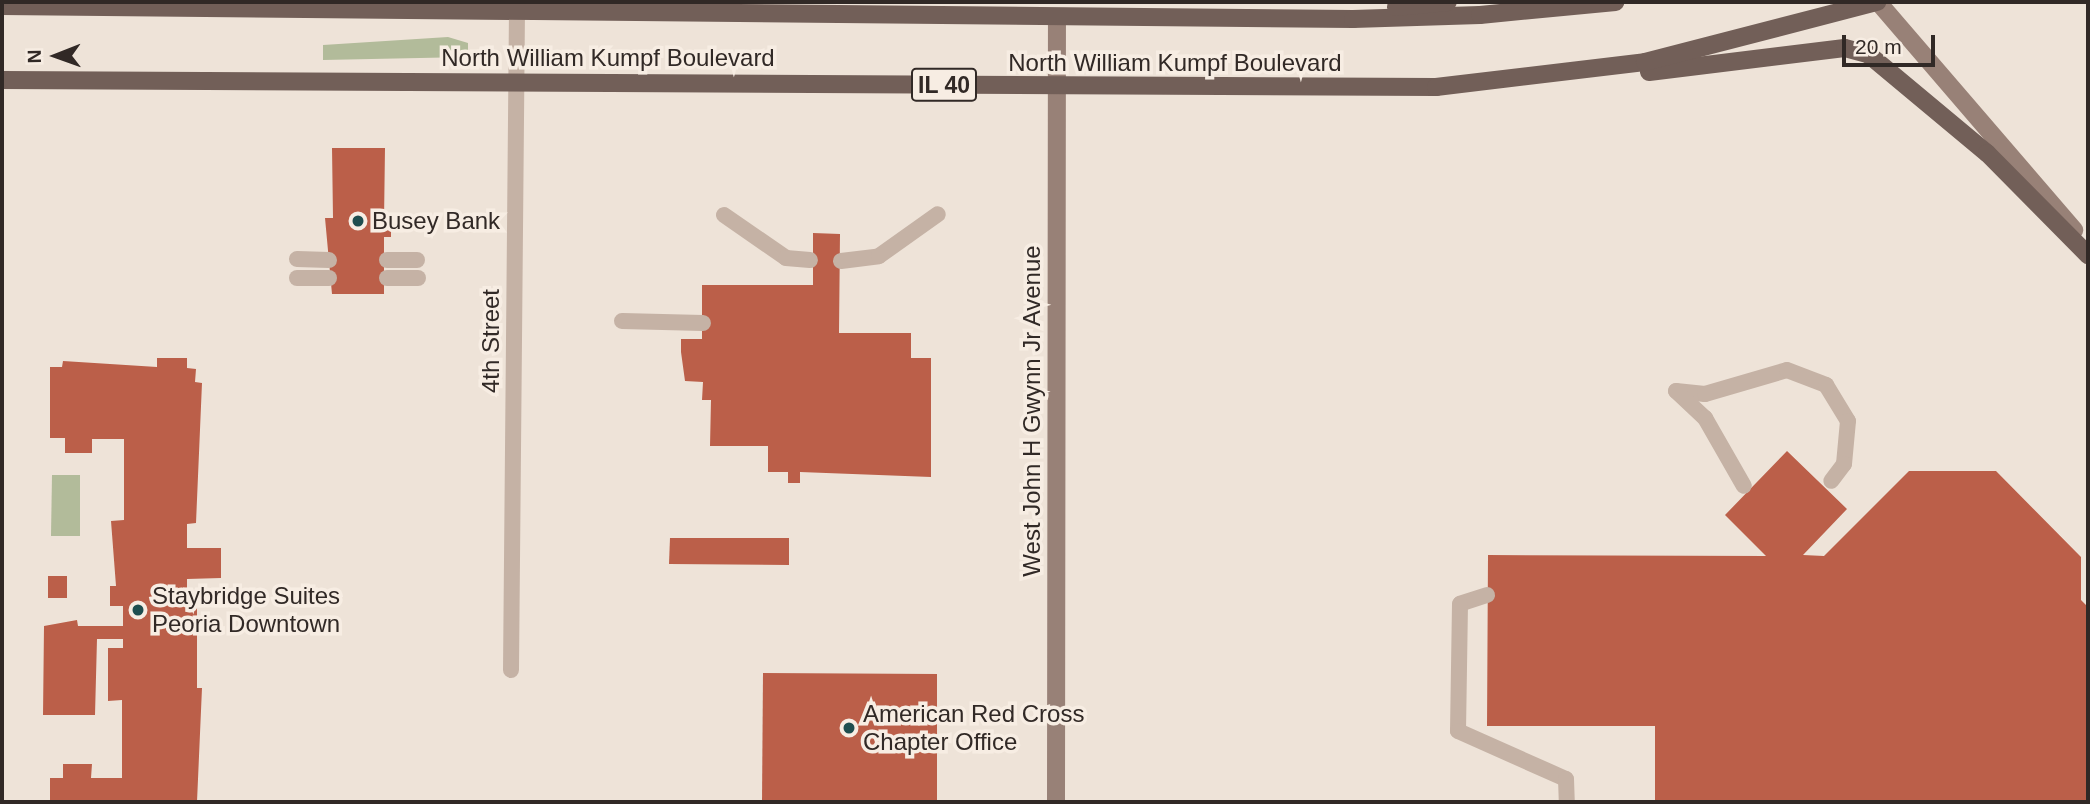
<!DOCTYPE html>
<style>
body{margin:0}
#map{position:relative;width:2090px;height:804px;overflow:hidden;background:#eee3d8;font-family:Helvetica,sans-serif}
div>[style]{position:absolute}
.green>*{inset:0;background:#b2bb9a}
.building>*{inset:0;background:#bb5f49}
.lane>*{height:16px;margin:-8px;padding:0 8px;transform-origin:8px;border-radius:8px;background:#c5b2a5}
.secondary>*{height:18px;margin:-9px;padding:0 9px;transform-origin:9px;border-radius:9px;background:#988177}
.primary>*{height:18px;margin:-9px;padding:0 9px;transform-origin:9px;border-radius:9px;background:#725f58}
.dots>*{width:19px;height:19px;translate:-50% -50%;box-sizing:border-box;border:4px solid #f7ede3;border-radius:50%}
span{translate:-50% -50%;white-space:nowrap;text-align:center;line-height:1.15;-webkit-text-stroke:7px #f7ede3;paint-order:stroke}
.shield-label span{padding:2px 5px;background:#f7ede3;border:2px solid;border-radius:5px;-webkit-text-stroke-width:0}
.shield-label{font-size:23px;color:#312926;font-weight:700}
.street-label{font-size:24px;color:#312926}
.poi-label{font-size:24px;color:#312926}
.left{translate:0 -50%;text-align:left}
.frame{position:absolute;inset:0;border:4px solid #312926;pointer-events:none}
.north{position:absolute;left:21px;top:21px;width:70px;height:70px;-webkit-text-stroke:5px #f7ede3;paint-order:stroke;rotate:269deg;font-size:19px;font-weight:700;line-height:28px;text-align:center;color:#312926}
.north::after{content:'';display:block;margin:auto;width:24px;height:32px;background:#312926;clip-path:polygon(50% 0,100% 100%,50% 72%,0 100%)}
.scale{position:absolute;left:1842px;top:35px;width:93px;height:32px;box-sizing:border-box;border:4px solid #312926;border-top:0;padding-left:9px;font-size:21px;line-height:24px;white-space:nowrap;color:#312926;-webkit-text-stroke:5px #f7ede3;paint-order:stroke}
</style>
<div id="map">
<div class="green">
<i style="clip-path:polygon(448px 37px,468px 43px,468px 57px,323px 60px,323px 45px)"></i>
<i style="clip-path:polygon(52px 475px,80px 475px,80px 536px,51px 536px)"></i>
</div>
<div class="building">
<i style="clip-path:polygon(332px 148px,385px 148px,384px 221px,391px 221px,391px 237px,384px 237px,384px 294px,332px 294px,325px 218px,333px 218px)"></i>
<i style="clip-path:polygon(813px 233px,840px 234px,839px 333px,911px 333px,911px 358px,931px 358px,931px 477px,800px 472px,800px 483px,788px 483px,788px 472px,768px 472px,768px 446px,710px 446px,711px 400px,702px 400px,703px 382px,685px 381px,681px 352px,681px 339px,702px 339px,702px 285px,813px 285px)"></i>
<i style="clip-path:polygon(157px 358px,187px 358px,187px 368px,196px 369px,195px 382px,202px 383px,196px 523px,187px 524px,187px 548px,221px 548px,221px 578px,187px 579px,187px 603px,197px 603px,197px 688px,202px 688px,197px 802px,50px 802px,50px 778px,63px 778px,63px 764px,92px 764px,91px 778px,122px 778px,122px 700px,108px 701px,108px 648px,123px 648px,123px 639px,97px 639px,95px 715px,43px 715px,44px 626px,77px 620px,78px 626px,123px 626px,123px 606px,110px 606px,110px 586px,116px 586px,111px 521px,124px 520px,124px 439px,92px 439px,92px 453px,65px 453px,65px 438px,50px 438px,50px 367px,62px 367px,63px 361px,157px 367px)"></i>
<i style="clip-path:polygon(1787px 451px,1847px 509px,1803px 555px,1824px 556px,1909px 471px,1996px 471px,2081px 557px,2081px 600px,2088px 607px,2088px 802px,1655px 802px,1655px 726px,1487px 726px,1488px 555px,1766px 556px,1725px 515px)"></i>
<i style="clip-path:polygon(670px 538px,789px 538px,789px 565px,669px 564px)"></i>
<i style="clip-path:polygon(48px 576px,67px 576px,67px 598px,48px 598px)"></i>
<i style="clip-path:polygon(763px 673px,937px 674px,937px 802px,762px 802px)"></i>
</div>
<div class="lane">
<i style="left:724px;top:215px;width:75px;rotate:34.7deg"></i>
<i style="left:786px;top:258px;width:24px;rotate:5deg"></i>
<i style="left:297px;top:259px;width:32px;rotate:2deg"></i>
<i style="left:387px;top:260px;width:30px"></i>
<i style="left:841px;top:261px;width:38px;rotate:-7deg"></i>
<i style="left:879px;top:256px;width:72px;rotate:-35.4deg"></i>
<i style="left:297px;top:278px;width:32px"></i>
<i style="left:387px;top:278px;width:31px"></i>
<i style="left:622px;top:321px;width:81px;rotate:1.4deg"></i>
<i style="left:1676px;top:391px;width:29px;rotate:6deg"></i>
<i style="left:1705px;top:394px;width:85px;rotate:-16.3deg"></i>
<i style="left:1787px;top:370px;width:42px;rotate:21deg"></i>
<i style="left:1826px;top:385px;width:42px;rotate:58.6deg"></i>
<i style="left:1848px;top:421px;width:43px;rotate:95.3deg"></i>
<i style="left:1844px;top:464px;width:21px;rotate:127deg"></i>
<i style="left:1676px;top:391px;width:40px;rotate:43deg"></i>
<i style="left:1705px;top:418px;width:78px;rotate:60.2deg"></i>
<i style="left:1487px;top:595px;width:28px;rotate:162deg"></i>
<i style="left:1460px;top:604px;width:127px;rotate:90.9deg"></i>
<i style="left:1458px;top:731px;width:118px;rotate:24deg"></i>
<i style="left:1566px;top:779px;width:23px;rotate:88deg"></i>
<i style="left:511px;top:670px;width:658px;rotate:-89.48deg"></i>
</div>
<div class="secondary">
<i style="left:1878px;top:2px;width:301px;rotate:49.3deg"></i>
<i style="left:1056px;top:802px;width:783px;rotate:-89.93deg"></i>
</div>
<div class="primary">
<i style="left:2px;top:6px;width:1351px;rotate:0.55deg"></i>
<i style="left:1353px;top:19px;width:127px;rotate:-1.8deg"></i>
<i style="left:1480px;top:15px;width:136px;rotate:-5.5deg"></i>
<i style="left:1396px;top:7px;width:52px;rotate:-5.5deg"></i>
<i style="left:1649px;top:72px;width:197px;rotate:-7deg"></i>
<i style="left:1845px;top:48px;width:24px;rotate:15deg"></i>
<i style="left:1868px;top:54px;width:155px;rotate:39.8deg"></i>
<i style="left:1987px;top:153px;width:144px;rotate:45.3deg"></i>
<i style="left:2px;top:80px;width:1434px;rotate:0.28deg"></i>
<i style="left:1436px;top:87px;width:210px;rotate:-6.8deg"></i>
<i style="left:1645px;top:62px;width:240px;rotate:-14.5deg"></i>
</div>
<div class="dots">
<i style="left:358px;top:221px;background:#1f4e4f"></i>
<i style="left:138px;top:610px;background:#1f4e4f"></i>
<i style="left:849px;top:728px;background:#1f4e4f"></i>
</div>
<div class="shield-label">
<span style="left:944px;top:85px">IL 40</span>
</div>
<div class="street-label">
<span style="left:608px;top:58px">North William Kumpf Boulevard</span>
<span style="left:1175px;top:63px">North William Kumpf Boulevard</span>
<span style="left:491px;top:341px;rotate:-90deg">4th Street</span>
<span style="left:1032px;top:411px;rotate:-90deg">West John H Gwynn Jr Avenue</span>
</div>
<div class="poi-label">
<span class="left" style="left:372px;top:221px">Busey Bank</span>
<span class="left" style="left:152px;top:610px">Staybridge Suites<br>Peoria Downtown</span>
<span class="left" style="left:863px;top:728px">American Red Cross<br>Chapter Office</span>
</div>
<div class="frame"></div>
<div class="north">N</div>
<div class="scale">20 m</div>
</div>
